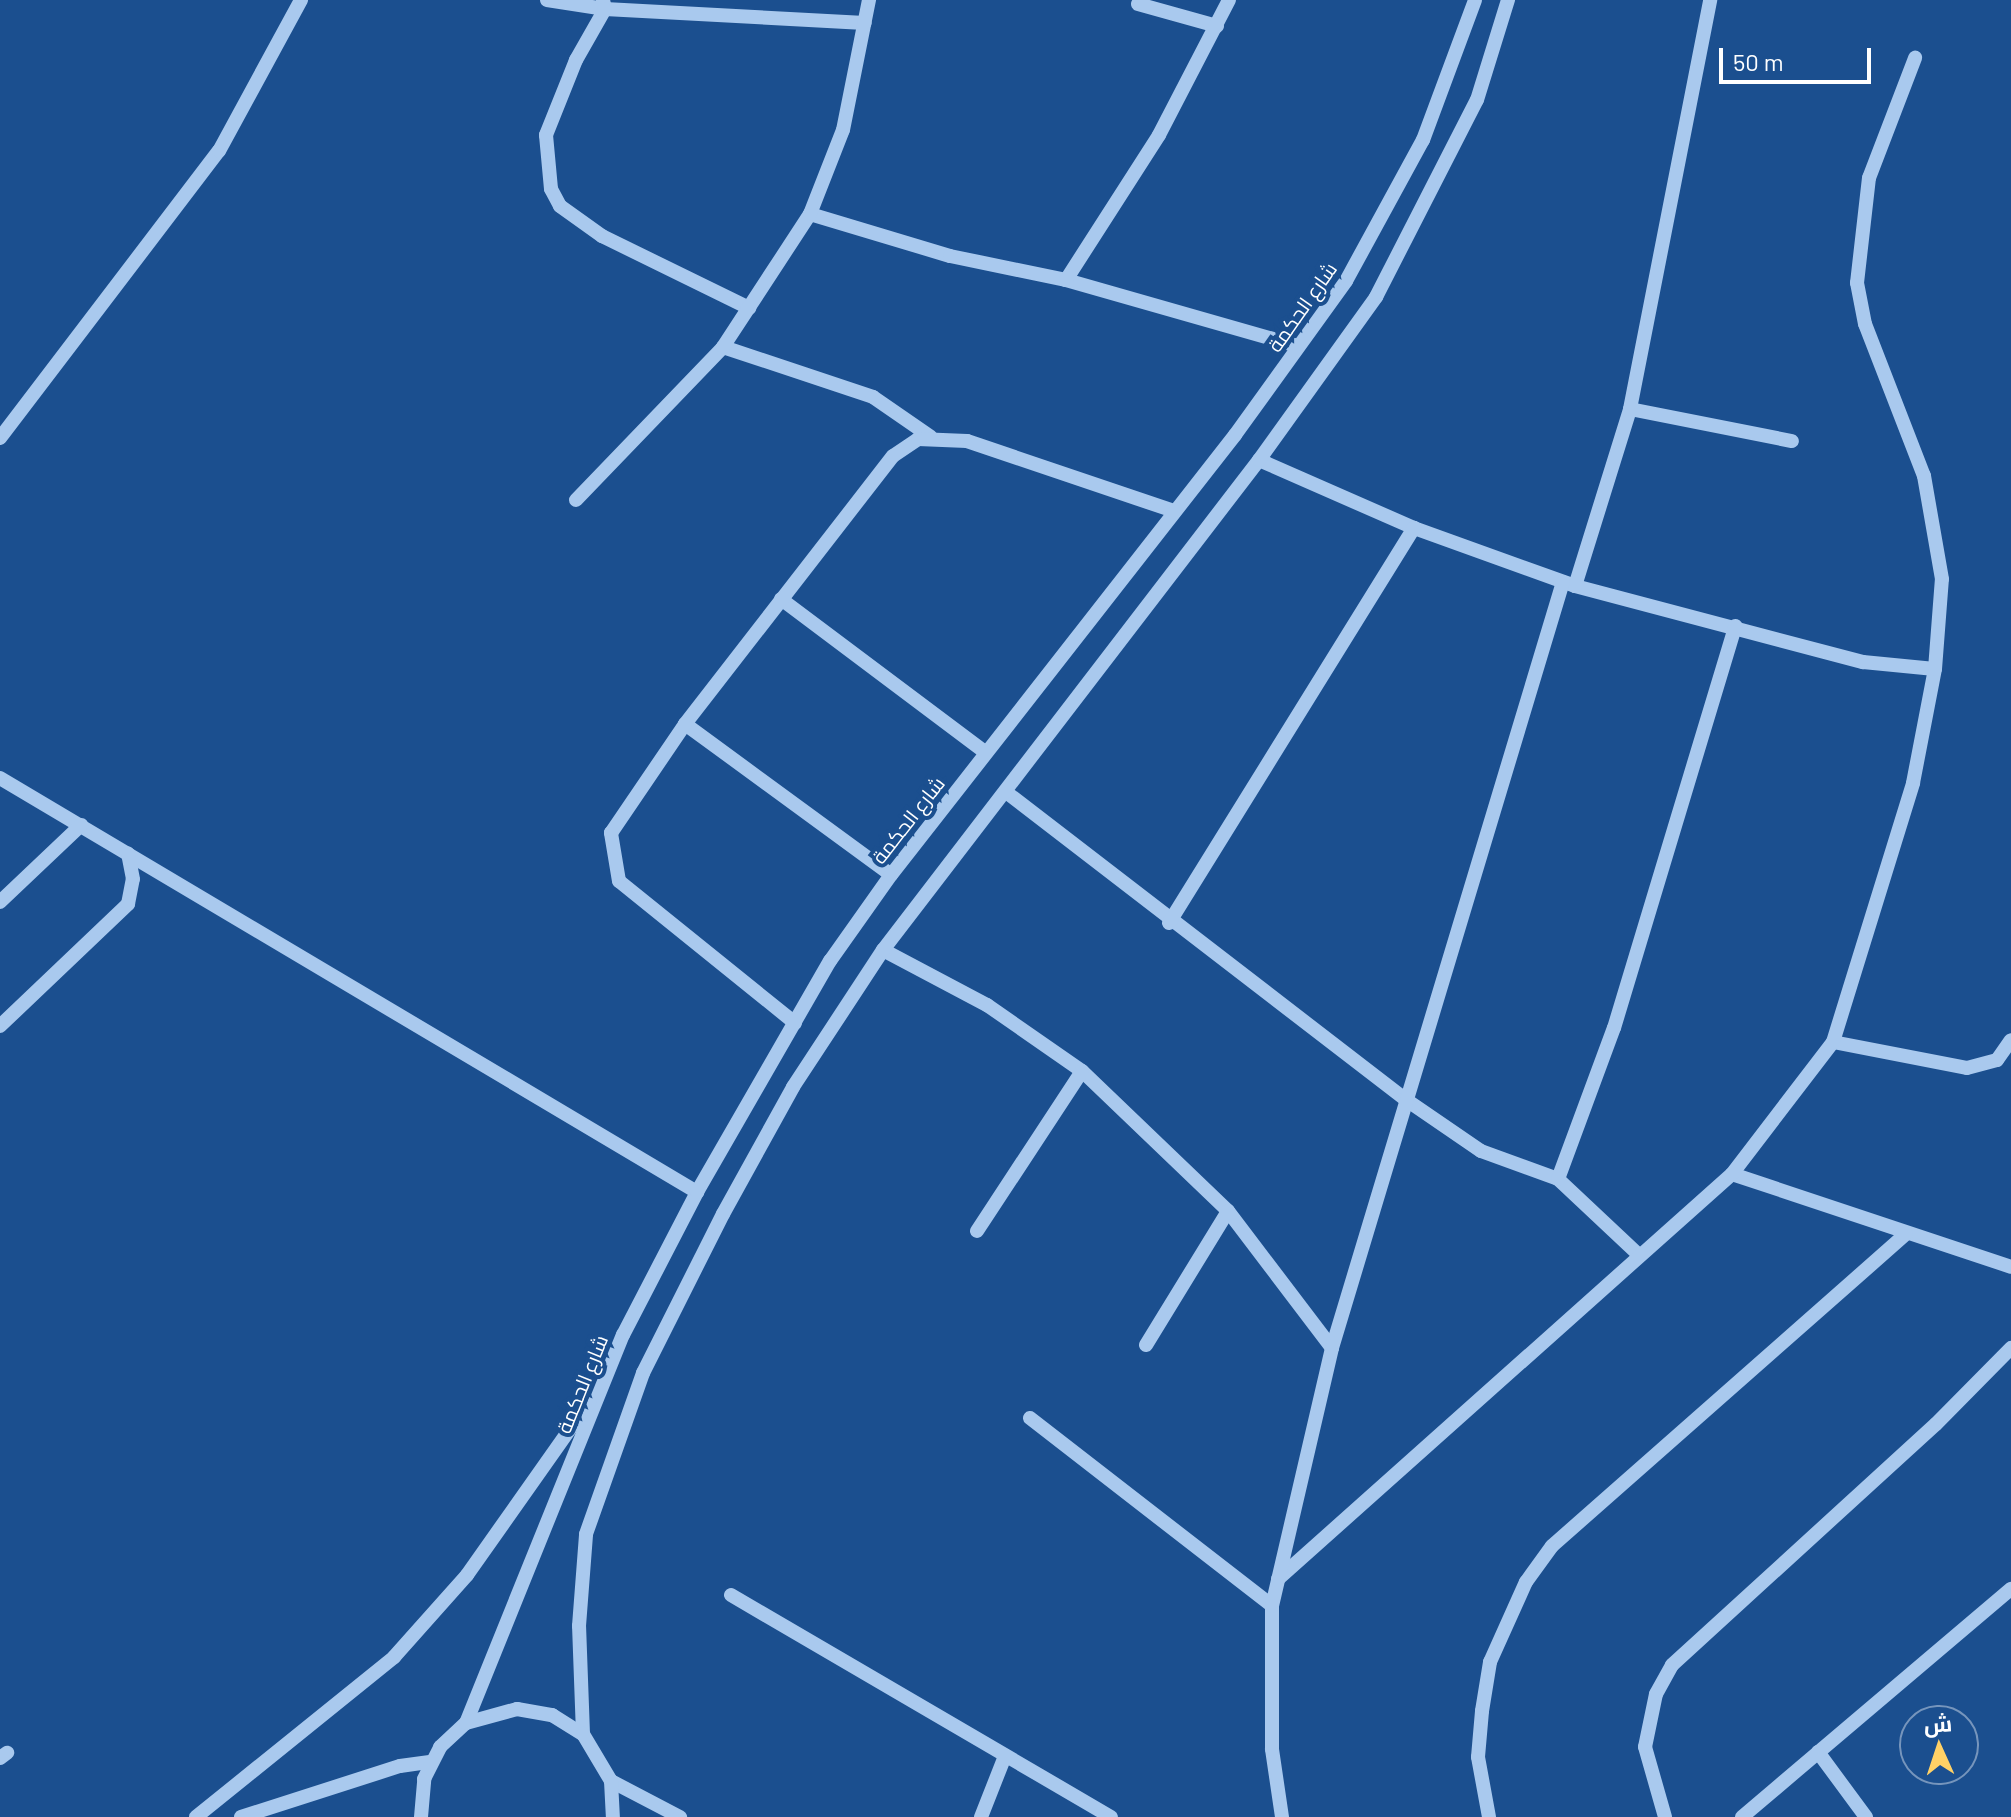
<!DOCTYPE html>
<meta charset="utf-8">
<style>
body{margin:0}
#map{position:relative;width:2011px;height:1817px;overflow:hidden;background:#1b4f8f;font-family:Barlow,Cairo,sans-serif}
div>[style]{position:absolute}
.minor>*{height:14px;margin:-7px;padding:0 7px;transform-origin:7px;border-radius:7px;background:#a9c9ee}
span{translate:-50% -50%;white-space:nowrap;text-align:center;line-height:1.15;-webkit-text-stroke:8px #1b4f8f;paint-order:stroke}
.street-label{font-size:20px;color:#fff}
.north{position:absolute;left:1899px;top:1705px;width:80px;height:80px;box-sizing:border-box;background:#1b4f8f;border:2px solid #7695bc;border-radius:50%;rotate:357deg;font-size:22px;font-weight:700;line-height:32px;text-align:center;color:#fff}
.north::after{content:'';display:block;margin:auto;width:28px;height:36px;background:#ffd166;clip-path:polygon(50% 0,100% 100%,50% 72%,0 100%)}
.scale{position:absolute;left:1719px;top:48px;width:152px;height:36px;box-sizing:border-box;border:4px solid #fff;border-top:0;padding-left:10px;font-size:24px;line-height:28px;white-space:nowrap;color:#fff;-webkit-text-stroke:6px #1b4f8f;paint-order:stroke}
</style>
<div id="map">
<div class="minor">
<i style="left:547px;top:0;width:59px;rotate:8.8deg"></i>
<i style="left:605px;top:9px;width:260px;rotate:3.1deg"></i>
<i style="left:603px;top:0;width:9px;rotate:77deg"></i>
<i style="left:605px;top:9px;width:59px;rotate:119.6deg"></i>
<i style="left:576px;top:60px;width:81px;rotate:111.8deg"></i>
<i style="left:546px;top:135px;width:54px;rotate:84.7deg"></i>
<i style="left:551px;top:189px;width:19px;rotate:62deg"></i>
<i style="left:560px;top:206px;width:52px;rotate:35.5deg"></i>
<i style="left:602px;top:236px;width:164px;rotate:26.1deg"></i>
<i style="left:1138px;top:4px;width:82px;rotate:15.6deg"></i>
<i style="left:810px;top:214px;width:146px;rotate:16.7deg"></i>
<i style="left:950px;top:256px;width:118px;rotate:11.7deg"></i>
<i style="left:1066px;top:280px;width:241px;rotate:15.9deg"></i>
<i style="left:1066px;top:280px;width:172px;rotate:-57.3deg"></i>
<i style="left:1159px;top:135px;width:152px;rotate:-62.6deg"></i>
<i style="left:723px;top:347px;width:158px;rotate:18.4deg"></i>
<i style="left:873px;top:397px;width:70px;rotate:34.6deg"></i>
<i style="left:1630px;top:409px;width:165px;rotate:11.2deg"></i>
<i style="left:0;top:438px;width:361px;rotate:-52.7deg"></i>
<i style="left:219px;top:151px;width:172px;rotate:-61.5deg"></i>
<i style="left:1259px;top:460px;width:169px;rotate:23.7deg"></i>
<i style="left:1414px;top:528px;width:171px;rotate:19.8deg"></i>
<i style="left:1575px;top:586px;width:298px;rotate:14.8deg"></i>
<i style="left:1863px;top:662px;width:72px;rotate:5.6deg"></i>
<i style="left:576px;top:500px;width:212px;rotate:-46.1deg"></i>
<i style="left:723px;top:347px;width:159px;rotate:-56.8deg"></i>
<i style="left:810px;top:214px;width:90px;rotate:-68.6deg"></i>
<i style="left:843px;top:130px;width:133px;rotate:-78.7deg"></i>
<i style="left:1575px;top:586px;width:185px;rotate:-72.7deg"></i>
<i style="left:1630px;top:409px;width:417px;rotate:-78.9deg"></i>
<i style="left:781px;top:599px;width:256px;rotate:36.9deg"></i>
<i style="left:685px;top:724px;width:255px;rotate:36.2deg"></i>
<i style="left:0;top:778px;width:811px;rotate:30.71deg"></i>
<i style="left:1006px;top:792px;width:503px;rotate:37.58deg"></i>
<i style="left:1405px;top:1099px;width:92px;rotate:34.4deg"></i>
<i style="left:1481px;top:1151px;width:82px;rotate:20deg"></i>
<i style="left:1558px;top:1179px;width:111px;rotate:43.2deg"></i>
<i style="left:0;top:902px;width:112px;rotate:-43.5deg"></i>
<i style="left:1169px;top:923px;width:465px;rotate:-58.2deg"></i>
<i style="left:883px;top:950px;width:118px;rotate:27.9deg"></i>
<i style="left:987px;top:1005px;width:116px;rotate:34.8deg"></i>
<i style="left:1082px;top:1071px;width:202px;rotate:43.8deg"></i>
<i style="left:1228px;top:1211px;width:172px;rotate:52.8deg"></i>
<i style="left:795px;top:1023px;width:226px;rotate:-141.1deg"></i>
<i style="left:619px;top:881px;width:49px;rotate:-99.5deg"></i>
<i style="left:611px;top:833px;width:132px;rotate:-55.8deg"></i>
<i style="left:685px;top:724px;width:339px;rotate:-52.2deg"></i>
<i style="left:893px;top:456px;width:30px;rotate:-34deg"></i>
<i style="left:918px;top:439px;width:49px;rotate:2.3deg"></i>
<i style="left:967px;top:441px;width:219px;rotate:18.7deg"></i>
<i style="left:0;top:1026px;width:177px;rotate:-43.6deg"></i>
<i style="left:128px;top:904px;width:25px;rotate:-79deg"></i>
<i style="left:133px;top:879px;width:26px;rotate:-101deg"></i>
<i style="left:1833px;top:1042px;width:136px;rotate:11deg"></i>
<i style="left:1967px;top:1068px;width:31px;rotate:-15deg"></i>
<i style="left:1997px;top:1060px;width:24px;rotate:-55deg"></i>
<i style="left:1732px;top:1174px;width:294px;rotate:18.4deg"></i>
<i style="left:1558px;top:1179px;width:161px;rotate:-69.7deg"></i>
<i style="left:1614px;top:1028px;width:420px;rotate:-73.2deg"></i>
<i style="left:977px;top:1231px;width:191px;rotate:-56.7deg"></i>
<i style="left:1146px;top:1345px;width:157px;rotate:-58.5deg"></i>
<i style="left:1030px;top:1418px;width:306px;rotate:37.8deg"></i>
<i style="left:1278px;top:1579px;width:608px;rotate:-41.74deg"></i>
<i style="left:1732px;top:1174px;width:166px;rotate:-52.6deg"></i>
<i style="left:1833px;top:1042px;width:271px;rotate:-72.8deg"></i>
<i style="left:1913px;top:783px;width:116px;rotate:-79.1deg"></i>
<i style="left:1935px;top:669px;width:90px;rotate:-85.6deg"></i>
<i style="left:1942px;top:579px;width:105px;rotate:-99.9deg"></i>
<i style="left:1924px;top:476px;width:163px;rotate:-111.2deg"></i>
<i style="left:1865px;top:324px;width:42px;rotate:-101deg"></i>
<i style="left:1857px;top:283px;width:106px;rotate:-83.5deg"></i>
<i style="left:1869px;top:178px;width:129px;rotate:-69deg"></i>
<i style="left:731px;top:1595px;width:440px;rotate:30.3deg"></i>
<i style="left:466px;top:1723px;width:419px;rotate:-68deg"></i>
<i style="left:623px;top:1335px;width:161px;rotate:-62.6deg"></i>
<i style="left:697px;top:1192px;width:267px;rotate:-60.1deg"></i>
<i style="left:830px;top:961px;width:105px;rotate:-54.7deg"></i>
<i style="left:891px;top:875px;width:559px;rotate:-51.98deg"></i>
<i style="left:1235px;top:435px;width:190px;rotate:-54.2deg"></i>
<i style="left:1346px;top:281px;width:161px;rotate:-61.4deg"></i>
<i style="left:1423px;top:140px;width:149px;rotate:-69.6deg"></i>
<i style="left:583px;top:1734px;width:108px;rotate:-92.1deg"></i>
<i style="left:579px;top:1626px;width:92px;rotate:-85.6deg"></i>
<i style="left:586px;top:1534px;width:171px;rotate:-70.5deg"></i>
<i style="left:643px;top:1373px;width:178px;rotate:-63.3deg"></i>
<i style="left:723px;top:1214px;width:145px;rotate:-61.1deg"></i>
<i style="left:793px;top:1087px;width:164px;rotate:-56.7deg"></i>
<i style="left:883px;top:950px;width:618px;rotate:-52.5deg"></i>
<i style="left:1259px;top:460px;width:201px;rotate:-54.3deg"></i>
<i style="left:1376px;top:297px;width:221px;rotate:-62.9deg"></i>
<i style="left:1477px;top:100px;width:105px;rotate:-72.8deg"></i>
<i style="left:1818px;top:1752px;width:81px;rotate:53.6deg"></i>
<i style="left:0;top:1758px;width:9px;rotate:-36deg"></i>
<i style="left:611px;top:1781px;width:78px;rotate:27.6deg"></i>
<i style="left:196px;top:1817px;width:255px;rotate:-38.9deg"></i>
<i style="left:394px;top:1657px;width:110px;rotate:-48.3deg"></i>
<i style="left:467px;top:1575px;width:212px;rotate:-54.8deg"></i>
<i style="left:241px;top:1817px;width:167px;rotate:-17.8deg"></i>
<i style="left:400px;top:1766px;width:30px;rotate:-8deg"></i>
<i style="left:421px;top:1817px;width:38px;rotate:-85deg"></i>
<i style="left:424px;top:1779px;width:36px;rotate:-63deg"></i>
<i style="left:440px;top:1747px;width:35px;rotate:-43deg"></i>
<i style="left:466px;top:1723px;width:53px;rotate:-15.4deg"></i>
<i style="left:517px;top:1709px;width:36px;rotate:10deg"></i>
<i style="left:552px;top:1715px;width:36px;rotate:32deg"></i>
<i style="left:583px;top:1734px;width:55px;rotate:59.2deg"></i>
<i style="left:611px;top:1781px;width:36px;rotate:87deg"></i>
<i style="left:981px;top:1817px;width:66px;rotate:-68.5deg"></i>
<i style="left:1282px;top:1817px;width:69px;rotate:-98.4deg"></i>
<i style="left:1272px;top:1749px;width:143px;rotate:-90deg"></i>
<i style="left:1272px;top:1606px;width:265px;rotate:-76.9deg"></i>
<i style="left:1332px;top:1348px;width:800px;rotate:-73.22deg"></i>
<i style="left:1489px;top:1817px;width:61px;rotate:-100.4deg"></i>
<i style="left:1478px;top:1757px;width:46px;rotate:-85deg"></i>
<i style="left:1482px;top:1711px;width:50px;rotate:-80.7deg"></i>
<i style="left:1490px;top:1662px;width:88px;rotate:-65.8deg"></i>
<i style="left:1526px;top:1582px;width:44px;rotate:-54.2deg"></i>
<i style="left:1552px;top:1546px;width:472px;rotate:-41.4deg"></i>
<i style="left:1665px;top:1817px;width:73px;rotate:-105.9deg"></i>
<i style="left:1645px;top:1747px;width:54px;rotate:-78.3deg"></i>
<i style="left:1656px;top:1694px;width:33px;rotate:-61deg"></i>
<i style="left:1672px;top:1665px;width:357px;rotate:-42.4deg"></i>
<i style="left:1936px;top:1424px;width:107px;rotate:-45.4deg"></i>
<i style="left:1742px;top:1817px;width:353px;rotate:-40.3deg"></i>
</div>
<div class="street-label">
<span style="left:1302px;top:307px;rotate:-55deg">شارع الحكمة</span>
<span style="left:908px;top:820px;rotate:-52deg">شارع الحكمة</span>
<span style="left:582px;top:1384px;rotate:-68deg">شارع الحكمة</span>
</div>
<div class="north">ش</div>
<div class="scale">50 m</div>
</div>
